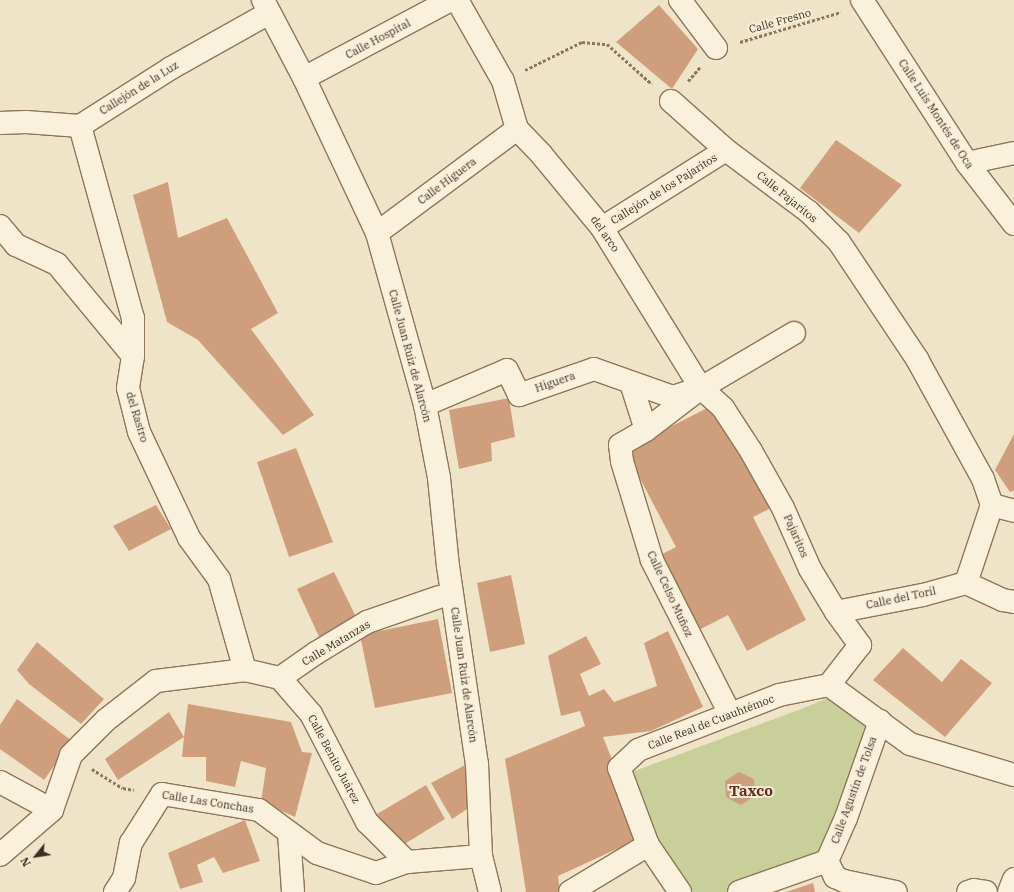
<!DOCTYPE html>
<meta charset="utf-8">
<style>
body{margin:0}
#map{position:relative;width:1014px;height:892px;overflow:hidden;background:#f0e4c8;font-family:"IBM Plex Serif",serif}
div>[style]{position:absolute}
.green>*{inset:0;background:#c9cf9b}
.building>*{inset:0;background:#cf9f7d}
.path>*{height:2.5px;margin-top:-1.25px;transform-origin:0;background:repeating-linear-gradient(90deg,#8d765c 0 3px,transparent 0 5px)}
.roads{filter:drop-shadow(1px 0 #8d765c) drop-shadow(-1px 0 #8d765c) drop-shadow(0 1px #8d765c) drop-shadow(0 -1px #8d765c)}
.minor>*{height:22px;margin:-11px;padding:0 11px;transform-origin:11px;border-radius:11px;background:#faf1dc}
span{translate:-50% -50%;white-space:nowrap;text-align:center;line-height:1.15;-webkit-text-stroke:4px #f7eed8;paint-order:stroke}
.street-label{font-size:11px;color:#3d2e20}
.district-label{font-size:15px;color:#6b2e1e;font-weight:700}
.north{position:absolute;left:16px;top:836px;width:40px;height:40px;-webkit-text-stroke:3px #f7eed8;paint-order:stroke;rotate:240deg;font-size:11px;font-weight:700;line-height:16px;text-align:center;color:#3d2e20}
.north::after{content:'';display:block;margin:auto;width:14px;height:18px;background:#3d2e20;clip-path:polygon(50% 0,100% 100%,50% 72%,0 100%)}
</style>
<div id="map">
<div class="green">
<i style="clip-path:polygon(835px 695px,868px 715px,860px 764px,822px 856px,727px 892px,687px 892px,649px 843px,629px 773px,801px 709px)"></i>
</div>
<div class="building">
<i style="clip-path:polygon(659px 5px,698px 49px,672px 89px,616px 42px)"></i>
<i style="clip-path:polygon(836px 140px,902px 185px,859px 233px,800px 188px)"></i>
<i style="clip-path:polygon(168px 182px,178px 238px,227px 218px,278px 313px,251px 329px,314px 415px,283px 435px,198px 340px,167px 322px,133px 195px)"></i>
<i style="clip-path:polygon(509px 398px,515px 437px,491px 443px,492px 461px,459px 469px,449px 410px)"></i>
<i style="clip-path:polygon(715px 404px,748px 470px,757px 465px,777px 505px,753px 517px,806px 620px,747px 651px,728px 615px,693px 633px,654px 558px,676px 547px,625px 450px)"></i>
<i style="clip-path:polygon(1014px 434px,1014px 491px,1010px 492px,995px 470px)"></i>
<i style="clip-path:polygon(296px 448px,333px 542px,289px 557px,257px 462px)"></i>
<i style="clip-path:polygon(156px 505px,171px 529px,129px 551px,113px 526px)"></i>
<i style="clip-path:polygon(334px 572px,358px 621px,321px 641px,297px 589px)"></i>
<i style="clip-path:polygon(511px 575px,525px 644px,490px 652px,477px 583px)"></i>
<i style="clip-path:polygon(438px 619px,452px 693px,375px 708px,360px 635px)"></i>
<i style="clip-path:polygon(668px 631px,703px 707px,651px 731px,603px 737px,643px 837px,558px 876px,560px 892px,526px 892px,505px 759px,585px 726px,580px 711px,561px 716px,548px 656px,586px 636px,601px 664px,580px 674px,589px 696px,604px 689px,614px 702px,657px 686px,644px 643px)"></i>
<i style="clip-path:polygon(37px 642px,104px 699px,81px 724px,29px 684px,17px 670px)"></i>
<i style="clip-path:polygon(903px 648px,942px 682px,961px 659px,992px 683px,945px 737px,873px 680px)"></i>
<i style="clip-path:polygon(17px 699px,72px 741px,44px 780px,0 749px,0 725px)"></i>
<i style="clip-path:polygon(188px 704px,291px 722px,302px 752px,312px 753px,295px 817px,261px 802px,266px 768px,241px 761px,235px 787px,206px 781px,206px 757px,182px 757px,184px 737px,118px 780px,105px 759px,169px 712px,184px 737px)"></i>
<i style="clip-path:polygon(467px 764px,475px 804px,452px 819px,431px 783px)"></i>
<i style="clip-path:polygon(739px 772px,754px 779px,755px 796px,741px 805px,726px 797px,725px 781px)"></i>
<i style="clip-path:polygon(426px 785px,445px 819px,403px 845px,377px 814px)"></i>
<i style="clip-path:polygon(245px 820px,260px 861px,223px 873px,214px 857px,197px 865px,203px 882px,180px 889px,168px 853px)"></i>
<i style="clip-path:polygon(813px 883px,815px 892px,786px 892px)"></i>
</div>
<div class="path">
<i style="left:740px;top:42px;width:105px;rotate:-16.5deg"></i>
<i style="left:525px;top:70px;width:64px;rotate:-26.2deg"></i>
<i style="left:582px;top:42px;width:25px;rotate:5deg"></i>
<i style="left:607px;top:44px;width:60px;rotate:41.6deg"></i>
<i style="left:688px;top:81px;width:18px;rotate:-49deg"></i>
<i style="left:92px;top:769px;width:36px;rotate:32deg"></i>
<i style="left:123px;top:788px;width:11px;rotate:10deg"></i>
</div>
<div class="roads">
<div class="minor">
<i style="left:263px;top:0;width:88px;rotate:62.3deg"></i>
<i style="left:304px;top:78px;width:171px;rotate:64.8deg"></i>
<i style="left:377px;top:233px;width:179px;rotate:74.4deg"></i>
<i style="left:425px;top:405px;width:74px;rotate:79.1deg"></i>
<i style="left:439px;top:478px;width:88px;rotate:84.2deg"></i>
<i style="left:448px;top:566px;width:200px;rotate:81.7deg"></i>
<i style="left:477px;top:764px;width:92px;rotate:87.5deg"></i>
<i style="left:481px;top:856px;width:37px;rotate:76deg"></i>
<i style="left:457px;top:0;width:93px;rotate:60.4deg"></i>
<i style="left:503px;top:81px;width:50px;rotate:73.7deg"></i>
<i style="left:517px;top:129px;width:35px;rotate:46deg"></i>
<i style="left:541px;top:154px;width:96px;rotate:50.5deg"></i>
<i style="left:602px;top:228px;width:188px;rotate:58.3deg"></i>
<i style="left:701px;top:388px;width:30px;rotate:42deg"></i>
<i style="left:723px;top:408px;width:51px;rotate:56.9deg"></i>
<i style="left:751px;top:451px;width:65px;rotate:60.7deg"></i>
<i style="left:783px;top:508px;width:67px;rotate:66.1deg"></i>
<i style="left:810px;top:569px;width:50px;rotate:58.8deg"></i>
<i style="left:836px;top:612px;width:41px;rotate:54deg"></i>
<i style="left:860px;top:645px;width:51px;rotate:127.8deg"></i>
<i style="left:680px;top:0;width:60px;rotate:53.1deg"></i>
<i style="left:862px;top:0;width:194px;rotate:57.2deg"></i>
<i style="left:967px;top:163px;width:77px;rotate:52.4deg"></i>
<i style="left:304px;top:78px;width:166px;rotate:-28deg"></i>
<i style="left:671px;top:101px;width:74px;rotate:41.7deg"></i>
<i style="left:726px;top:150px;width:104px;rotate:36.8deg"></i>
<i style="left:809px;top:212px;width:42px;rotate:45deg"></i>
<i style="left:839px;top:242px;width:141px;rotate:56.3deg"></i>
<i style="left:917px;top:359px;width:137px;rotate:61.2deg"></i>
<i style="left:983px;top:479px;width:28px;rotate:71deg"></i>
<i style="left:0;top:123px;width:26px;rotate:-2deg"></i>
<i style="left:26px;top:122px;width:54px;rotate:4.2deg"></i>
<i style="left:80px;top:126px;width:108px;rotate:-32.5deg"></i>
<i style="left:171px;top:68px;width:112px;rotate:-29.3deg"></i>
<i style="left:80px;top:126px;width:199px;rotate:74.6deg"></i>
<i style="left:133px;top:318px;width:38px;rotate:90deg"></i>
<i style="left:967px;top:163px;width:48px;rotate:-12deg"></i>
<i style="left:0;top:226px;width:25px;rotate:50deg"></i>
<i style="left:16px;top:245px;width:45px;rotate:24.9deg"></i>
<i style="left:57px;top:264px;width:119px;rotate:50.4deg"></i>
<i style="left:133px;top:356px;width:32px;rotate:99deg"></i>
<i style="left:128px;top:388px;width:45px;rotate:76deg"></i>
<i style="left:139px;top:432px;width:117px;rotate:64.7deg"></i>
<i style="left:189px;top:538px;width:51px;rotate:53.8deg"></i>
<i style="left:219px;top:579px;width:95px;rotate:74.1deg"></i>
<i style="left:602px;top:228px;width:146px;rotate:-32.2deg"></i>
<i style="left:377px;top:233px;width:174px;rotate:-36.6deg"></i>
<i style="left:631px;top:383px;width:49px;rotate:72.3deg"></i>
<i style="left:425px;top:405px;width:89px;rotate:-23.1deg"></i>
<i style="left:507px;top:370px;width:28px;rotate:64deg"></i>
<i style="left:519px;top:395px;width:79px;rotate:-19.1deg"></i>
<i style="left:594px;top:369px;width:84px;rotate:19.5deg"></i>
<i style="left:673px;top:397px;width:22px;rotate:-18deg"></i>
<i style="left:992px;top:505px;width:23px;rotate:15deg"></i>
<i style="left:966px;top:583px;width:82px;rotate:-71.6deg"></i>
<i style="left:836px;top:612px;width:89px;rotate:-11.1deg"></i>
<i style="left:923px;top:595px;width:45px;rotate:-15.6deg"></i>
<i style="left:966px;top:583px;width:41px;rotate:24.7deg"></i>
<i style="left:1003px;top:600px;width:11px;rotate:10deg"></i>
<i style="left:280px;top:678px;width:44px;rotate:-34.8deg"></i>
<i style="left:316px;top:653px;width:60px;rotate:-31.3deg"></i>
<i style="left:367px;top:622px;width:76px;rotate:-19.1deg"></i>
<i style="left:730px;top:714px;width:173px;rotate:-116.9deg"></i>
<i style="left:652px;top:560px;width:103px;rotate:-106.9deg"></i>
<i style="left:622px;top:461px;width:16px;rotate:-97deg"></i>
<i style="left:620px;top:445px;width:30px;rotate:-30deg"></i>
<i style="left:646px;top:430px;width:69px;rotate:-37.4deg"></i>
<i style="left:701px;top:388px;width:108px;rotate:-30.6deg"></i>
<i style="left:0;top:782px;width:59px;rotate:28.3deg"></i>
<i style="left:289px;top:833px;width:59px;rotate:86.1deg"></i>
<i style="left:0;top:855px;width:69px;rotate:-40.9deg"></i>
<i style="left:52px;top:810px;width:58px;rotate:-70.9deg"></i>
<i style="left:71px;top:755px;width:49px;rotate:-45deg"></i>
<i style="left:106px;top:720px;width:63px;rotate:-38deg"></i>
<i style="left:156px;top:681px;width:90px;rotate:-7deg"></i>
<i style="left:245px;top:670px;width:36px;rotate:13deg"></i>
<i style="left:280px;top:678px;width:48px;rotate:49.3deg"></i>
<i style="left:311px;top:714px;width:122px;rotate:62.6deg"></i>
<i style="left:367px;top:822px;width:57px;rotate:45deg"></i>
<i style="left:827px;top:861px;width:18px;rotate:63deg"></i>
<i style="left:835px;top:877px;width:10px;rotate:24deg"></i>
<i style="left:844px;top:881px;width:53px;rotate:11.9deg"></i>
<i style="left:115px;top:892px;width:17px;rotate:-57deg"></i>
<i style="left:124px;top:878px;width:36px;rotate:-79deg"></i>
<i style="left:131px;top:843px;width:58px;rotate:-57.7deg"></i>
<i style="left:162px;top:794px;width:98px;rotate:9.4deg"></i>
<i style="left:259px;top:810px;width:72px;rotate:36.6deg"></i>
<i style="left:317px;top:853px;width:62px;rotate:18.7deg"></i>
<i style="left:376px;top:873px;width:33px;rotate:-20deg"></i>
<i style="left:407px;top:862px;width:74px;rotate:-4.6deg"></i>
<i style="left:570px;top:892px;width:91px;rotate:-31.1deg"></i>
<i style="left:680px;top:892px;width:57px;rotate:-124.2deg"></i>
<i style="left:648px;top:845px;width:82px;rotate:-110.6deg"></i>
<i style="left:619px;top:768px;width:26px;rotate:-43deg"></i>
<i style="left:638px;top:750px;width:151px;rotate:-21.3deg"></i>
<i style="left:779px;top:695px;width:51px;rotate:-11.3deg"></i>
<i style="left:829px;top:685px;width:100px;rotate:36.1deg"></i>
<i style="left:910px;top:744px;width:109px;rotate:16.6deg"></i>
<i style="left:739px;top:892px;width:93px;rotate:-19.4deg"></i>
<i style="left:827px;top:861px;width:47px;rotate:-66.2deg"></i>
<i style="left:846px;top:818px;width:103px;rotate:-70.7deg"></i>
<i style="left:968px;top:892px;width:6px;rotate:-18deg"></i>
<i style="left:974px;top:890px;width:12px;rotate:9deg"></i>
<i style="left:1009px;top:892px;width:14px;rotate:-69deg"></i>
</div>
</div>
<div class="street-label">
<span style="left:780px;top:21px;rotate:-16deg">Calle Fresno</span>
<span style="left:378px;top:39px;rotate:-28deg">Calle Hospital</span>
<span style="left:139px;top:88px;rotate:-32deg">Callejón de la Luz</span>
<span style="left:936px;top:114px;rotate:57deg">Calle Luis Montés de Oca</span>
<span style="left:447px;top:181px;rotate:-37deg">Calle Higuera</span>
<span style="left:664px;top:189px;rotate:-32deg">Callejón de los Pajaritos</span>
<span style="left:787px;top:197px;rotate:39deg">Calle Pajaritos</span>
<span style="left:605px;top:234px;rotate:55deg">del arco</span>
<span style="left:410px;top:356px;rotate:75deg">Calle Juan Ruiz de Alarcón</span>
<span style="left:555px;top:382px;rotate:-19deg">Higuera</span>
<span style="left:137px;top:417px;rotate:73deg">del Rastro</span>
<span style="left:796px;top:536px;rotate:66deg">Pajaritos</span>
<span style="left:670px;top:594px;rotate:65deg">Calle Celso Muñoz</span>
<span style="left:901px;top:598px;rotate:-12deg">Calle del Toril</span>
<span style="left:336px;top:643px;rotate:-31deg">Calle Matanzas</span>
<span style="left:464px;top:675px;rotate:82deg">Calle Juan Ruiz de Alarcón</span>
<span style="left:711px;top:722px;rotate:-21deg">Calle Real de Cuauhtémoc</span>
<span style="left:334px;top:759px;rotate:62deg">Calle Benito Juárez</span>
<span style="left:854px;top:790px;rotate:-70deg">Calle Agustín de Tolsa</span>
<span style="left:208px;top:802px;rotate:9deg">Calle Las Conchas</span>
</div>
<div class="district-label">
<span style="left:751px;top:791px">Taxco</span>
</div>
<div class="north">N</div>
</div>
